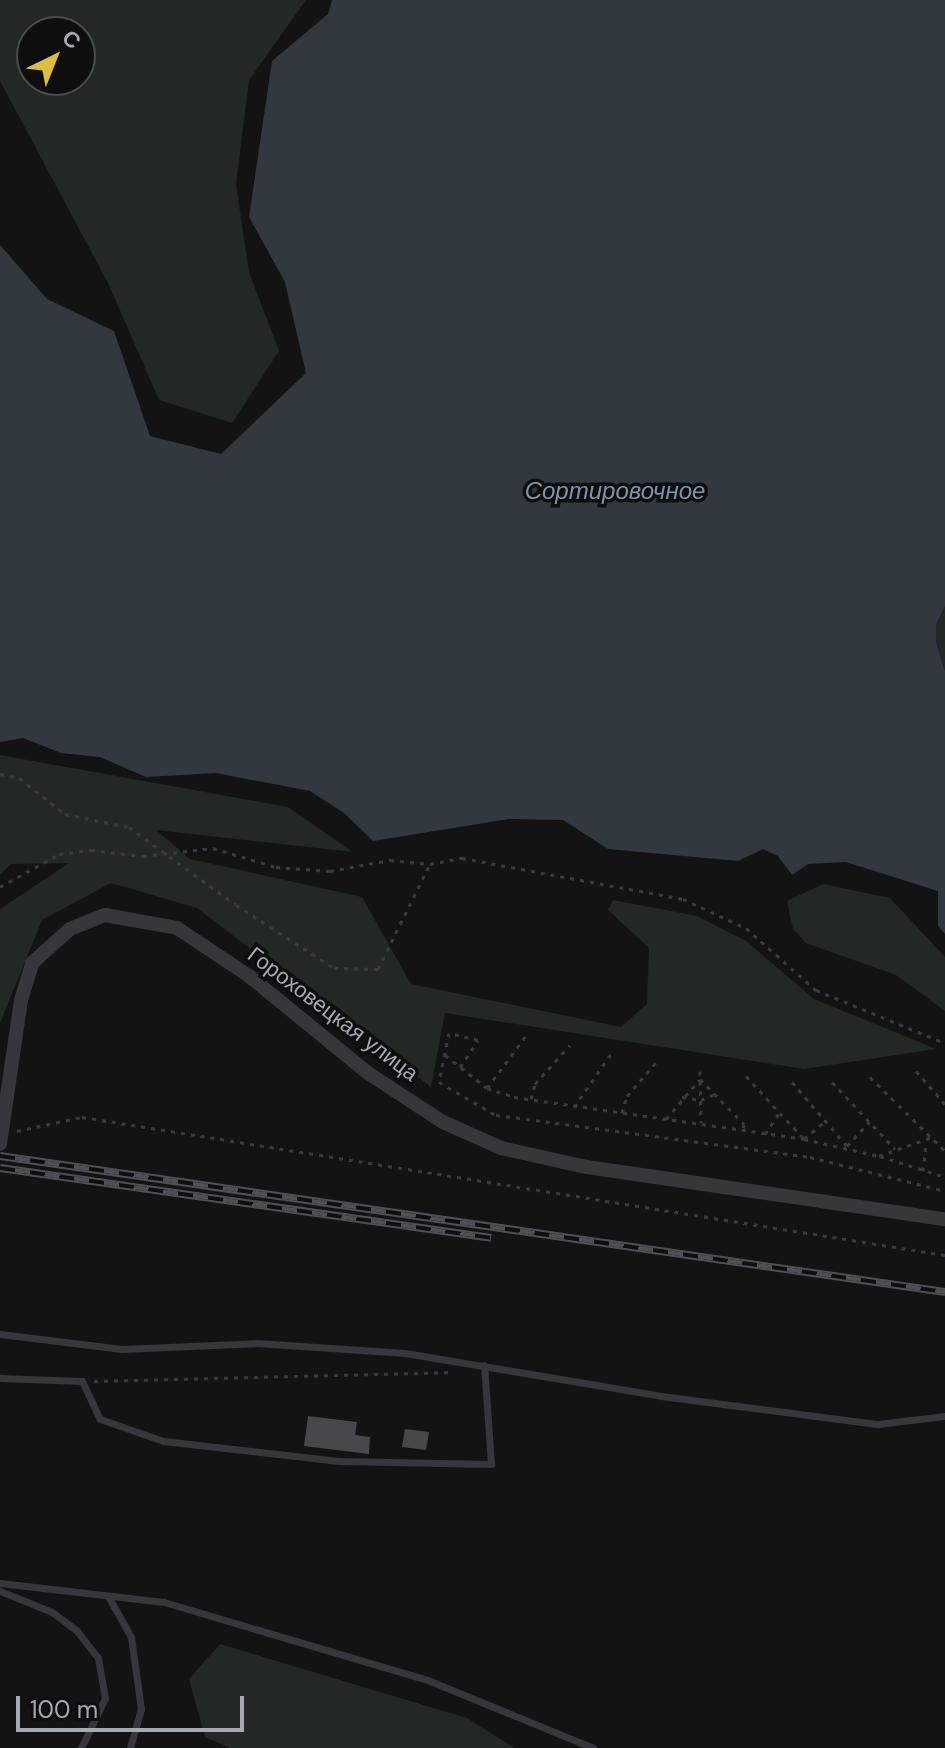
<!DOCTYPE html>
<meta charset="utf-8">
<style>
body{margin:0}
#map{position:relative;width:945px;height:1748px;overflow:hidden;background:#131314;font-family:"DM Sans",sans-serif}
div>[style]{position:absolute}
.green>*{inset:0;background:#222823}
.water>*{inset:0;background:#32383f}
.building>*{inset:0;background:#47484c}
.path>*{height:3px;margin-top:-1.5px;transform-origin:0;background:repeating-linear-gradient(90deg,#3a3b40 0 4px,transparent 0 10px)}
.service>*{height:7px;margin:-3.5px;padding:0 3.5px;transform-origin:3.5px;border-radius:3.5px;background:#36363b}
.minor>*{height:14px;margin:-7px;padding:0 7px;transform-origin:7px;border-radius:7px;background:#36363b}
.rail>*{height:8px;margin-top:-4px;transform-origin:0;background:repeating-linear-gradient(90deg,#0e0e0f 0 15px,#4f5056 0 30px);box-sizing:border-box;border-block:2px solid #4f5056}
span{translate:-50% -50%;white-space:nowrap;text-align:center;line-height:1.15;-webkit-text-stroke:7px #0e0e0f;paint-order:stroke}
.street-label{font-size:22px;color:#a6a8b3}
.water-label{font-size:24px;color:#8091ab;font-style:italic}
.north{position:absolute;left:16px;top:16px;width:80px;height:80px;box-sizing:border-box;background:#0e0e0f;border:2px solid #4b4c51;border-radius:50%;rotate:43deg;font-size:22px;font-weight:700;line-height:32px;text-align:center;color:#a6a8b3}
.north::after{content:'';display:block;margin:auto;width:28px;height:36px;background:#debe41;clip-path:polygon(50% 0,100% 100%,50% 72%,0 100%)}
.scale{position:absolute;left:16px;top:1696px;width:228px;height:36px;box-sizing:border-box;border:4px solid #a6a8b3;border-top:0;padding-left:10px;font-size:24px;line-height:28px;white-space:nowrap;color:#a6a8b3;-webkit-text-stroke:6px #0e0e0f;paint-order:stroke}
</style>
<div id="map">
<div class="green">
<i style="clip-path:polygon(evenodd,0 0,306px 0,249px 80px,236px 184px,249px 272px,279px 351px,232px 423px,159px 400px,109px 285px,0 81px,0 0,32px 32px,80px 32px,80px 80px,32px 80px,32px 32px)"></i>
<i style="clip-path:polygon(945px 606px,945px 671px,936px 642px,936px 625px)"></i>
<i style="clip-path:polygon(0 755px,288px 807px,353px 852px,156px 830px,190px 859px,362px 897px,411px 984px,621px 1027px,647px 1004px,649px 948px,608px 910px,613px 900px,697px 916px,746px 941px,814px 999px,936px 1049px,804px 1069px,445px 1013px,431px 1087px,197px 908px,111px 883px,42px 920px,0 1023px,0 909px,69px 863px,11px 864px,0 875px)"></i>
<i style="clip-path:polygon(823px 884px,890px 898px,945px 957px,945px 1011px,896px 975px,806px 943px,793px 929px,787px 901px)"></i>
<i style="clip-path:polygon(220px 1644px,467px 1718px,515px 1748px,230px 1748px,205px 1737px,189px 1679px)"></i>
</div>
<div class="water">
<i style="clip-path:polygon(332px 0,945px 0,945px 606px,936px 625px,936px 642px,945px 671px,945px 934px,938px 926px,938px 891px,846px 862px,808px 864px,792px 875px,778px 856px,763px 849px,738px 861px,608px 849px,563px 820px,509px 819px,373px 841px,344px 813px,310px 791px,216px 773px,146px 777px,100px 757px,61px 753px,23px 738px,0 742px,0 245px,47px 299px,114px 331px,150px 436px,221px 454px,306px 373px,285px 282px,249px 217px,272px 61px,328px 14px)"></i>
</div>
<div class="building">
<i style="clip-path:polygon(308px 1416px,357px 1422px,355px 1435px,370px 1437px,369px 1454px,304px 1446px)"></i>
<i style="clip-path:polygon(405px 1429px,429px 1432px,426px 1450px,402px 1447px)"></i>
</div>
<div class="path">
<i style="left:0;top:774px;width:19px;rotate:12deg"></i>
<i style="left:19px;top:778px;width:58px;rotate:38deg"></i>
<i style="left:65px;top:814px;width:65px;rotate:11.5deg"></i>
<i style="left:129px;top:827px;width:132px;rotate:36.1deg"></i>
<i style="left:236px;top:905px;width:117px;rotate:32.7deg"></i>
<i style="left:334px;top:968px;width:44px;rotate:1.3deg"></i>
<i style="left:378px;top:969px;width:117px;rotate:-63.7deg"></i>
<i style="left:430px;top:864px;width:33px;rotate:-11deg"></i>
<i style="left:462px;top:858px;width:225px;rotate:10.5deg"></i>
<i style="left:683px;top:899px;width:69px;rotate:24.7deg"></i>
<i style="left:746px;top:928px;width:94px;rotate:41.5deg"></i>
<i style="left:816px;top:990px;width:139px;rotate:22.3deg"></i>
<i style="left:0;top:887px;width:68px;rotate:-29.2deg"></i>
<i style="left:59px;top:854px;width:32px;rotate:-7deg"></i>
<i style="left:91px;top:850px;width:52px;rotate:6.6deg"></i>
<i style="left:143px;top:856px;width:70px;rotate:-6.5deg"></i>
<i style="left:213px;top:848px;width:66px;rotate:16.8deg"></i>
<i style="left:276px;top:867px;width:54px;rotate:4.2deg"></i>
<i style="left:330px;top:871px;width:61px;rotate:-10.4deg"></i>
<i style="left:390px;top:860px;width:40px;rotate:5.7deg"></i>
<i style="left:445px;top:1055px;width:53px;rotate:38.2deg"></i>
<i style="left:487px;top:1088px;width:28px;rotate:18deg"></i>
<i style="left:514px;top:1097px;width:293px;rotate:8.2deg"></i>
<i style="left:804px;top:1139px;width:77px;rotate:12.8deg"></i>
<i style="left:879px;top:1156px;width:56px;rotate:-19.7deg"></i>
<i style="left:460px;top:1067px;width:32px;rotate:-56deg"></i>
<i style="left:478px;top:1040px;width:30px;rotate:-166deg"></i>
<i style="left:449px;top:1033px;width:50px;rotate:101.5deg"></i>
<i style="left:439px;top:1082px;width:66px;rotate:30.1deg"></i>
<i style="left:496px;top:1115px;width:317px;rotate:7.6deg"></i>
<i style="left:810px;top:1157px;width:139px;rotate:14.1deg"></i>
<i style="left:700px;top:1071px;width:52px;rotate:88.9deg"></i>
<i style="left:916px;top:1071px;width:44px;rotate:48.7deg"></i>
<i style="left:746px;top:1076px;width:86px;rotate:47.4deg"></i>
<i style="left:804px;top:1139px;width:30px;rotate:-40deg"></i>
<i style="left:870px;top:1077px;width:105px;rotate:44.6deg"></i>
<i style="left:792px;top:1082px;width:84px;rotate:49.3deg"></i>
<i style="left:847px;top:1146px;width:33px;rotate:-47deg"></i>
<i style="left:832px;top:1082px;width:92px;rotate:46.8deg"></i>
<i style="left:487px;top:1088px;width:64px;rotate:-53.3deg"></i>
<i style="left:682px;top:1097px;width:19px;rotate:9deg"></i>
<i style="left:701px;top:1100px;width:15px;rotate:-23deg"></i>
<i style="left:531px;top:1099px;width:16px;rotate:-75deg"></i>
<i style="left:535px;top:1084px;width:52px;rotate:-48.1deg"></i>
<i style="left:574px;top:1107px;width:68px;rotate:-55.1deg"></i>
<i style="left:622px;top:1113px;width:18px;rotate:-74deg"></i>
<i style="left:627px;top:1096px;width:48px;rotate:-49.3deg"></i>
<i style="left:666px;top:1119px;width:52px;rotate:-49.6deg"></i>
<i style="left:700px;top:1079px;width:63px;rotate:45.6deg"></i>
<i style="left:744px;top:1124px;width:6px;rotate:99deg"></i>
<i style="left:17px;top:1131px;width:66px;rotate:-12.2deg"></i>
<i style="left:82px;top:1117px;width:874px;rotate:9.09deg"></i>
<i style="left:765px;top:1134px;width:27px;rotate:-56deg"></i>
<i style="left:880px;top:1156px;width:68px;rotate:17.9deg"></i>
<i style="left:923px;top:1171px;width:28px;rotate:-84deg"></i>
<i style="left:94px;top:1381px;width:356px;rotate:-1.4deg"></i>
</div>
<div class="service">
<i style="left:0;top:1334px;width:123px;rotate:7deg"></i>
<i style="left:122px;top:1349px;width:135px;rotate:-2.5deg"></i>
<i style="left:257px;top:1343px;width:148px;rotate:3.9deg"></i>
<i style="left:405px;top:1353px;width:260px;rotate:9.5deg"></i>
<i style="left:661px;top:1396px;width:219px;rotate:7.4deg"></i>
<i style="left:878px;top:1424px;width:67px;rotate:-6.8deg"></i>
<i style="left:0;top:1378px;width:82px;rotate:2.1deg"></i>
<i style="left:82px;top:1381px;width:42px;rotate:64.7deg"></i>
<i style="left:100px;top:1419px;width:67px;rotate:19.2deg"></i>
<i style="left:163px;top:1441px;width:177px;rotate:6.5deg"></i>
<i style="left:339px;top:1461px;width:152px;rotate:1.1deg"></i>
<i style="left:491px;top:1464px;width:99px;rotate:-94deg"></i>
<i style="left:0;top:1583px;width:165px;rotate:6.6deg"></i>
<i style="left:164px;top:1602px;width:277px;rotate:16.5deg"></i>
<i style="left:430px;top:1681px;width:176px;rotate:22.3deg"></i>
<i style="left:0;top:1591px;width:56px;rotate:22deg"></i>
<i style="left:52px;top:1612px;width:31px;rotate:37deg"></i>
<i style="left:77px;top:1631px;width:34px;rotate:52deg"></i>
<i style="left:98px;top:1658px;width:41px;rotate:80.1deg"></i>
<i style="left:105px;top:1698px;width:55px;rotate:115.6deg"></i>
<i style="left:108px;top:1596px;width:47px;rotate:60.7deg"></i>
<i style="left:131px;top:1637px;width:73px;rotate:82.1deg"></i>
<i style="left:141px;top:1709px;width:41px;rotate:105.8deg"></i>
</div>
<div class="minor">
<i style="left:0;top:1144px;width:146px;rotate:-81.7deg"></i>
<i style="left:21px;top:1000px;width:39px;rotate:-73deg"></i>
<i style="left:32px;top:963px;width:51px;rotate:-41.8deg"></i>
<i style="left:70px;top:929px;width:38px;rotate:-22deg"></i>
<i style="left:105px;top:915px;width:73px;rotate:10.2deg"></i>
<i style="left:177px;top:928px;width:87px;rotate:33.7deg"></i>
<i style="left:249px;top:976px;width:154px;rotate:39.2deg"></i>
<i style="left:368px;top:1073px;width:90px;rotate:33.2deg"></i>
<i style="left:443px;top:1122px;width:64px;rotate:24.1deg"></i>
<i style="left:501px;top:1148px;width:88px;rotate:12.5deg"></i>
<i style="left:587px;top:1167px;width:362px;rotate:8.3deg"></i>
</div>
<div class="rail">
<i style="left:0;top:1156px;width:955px;rotate:8.19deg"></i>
<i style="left:0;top:1168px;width:496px;rotate:8.1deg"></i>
</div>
<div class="street-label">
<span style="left:333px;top:1014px;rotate:37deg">Гороховецкая улица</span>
</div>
<div class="water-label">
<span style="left:615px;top:491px">Сортировочное</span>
</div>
<div class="north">С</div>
<div class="scale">100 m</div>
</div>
